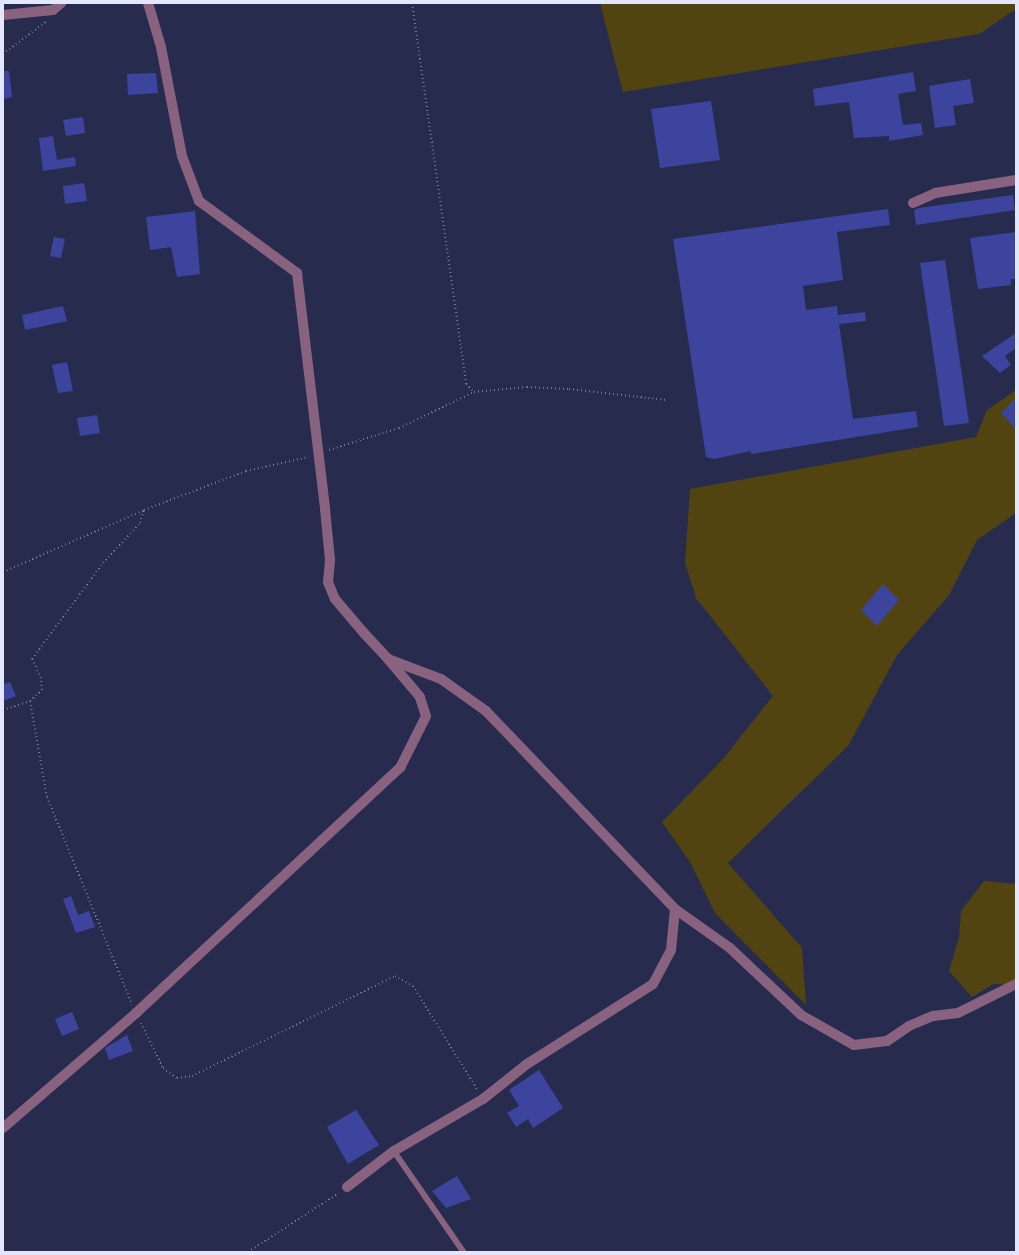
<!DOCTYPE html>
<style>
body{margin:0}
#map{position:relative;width:1019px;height:1255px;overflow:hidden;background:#272c4e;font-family:"DM Sans",sans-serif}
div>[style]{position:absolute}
.green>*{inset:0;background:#514410}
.building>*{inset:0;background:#3c449e}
.path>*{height:2px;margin-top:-1px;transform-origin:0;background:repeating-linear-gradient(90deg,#737895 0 1px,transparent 0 4px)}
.service>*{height:5.5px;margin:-2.75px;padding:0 2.75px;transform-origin:2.75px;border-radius:2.75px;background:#896280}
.minor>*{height:10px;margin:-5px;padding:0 5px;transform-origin:5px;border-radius:5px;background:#896280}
span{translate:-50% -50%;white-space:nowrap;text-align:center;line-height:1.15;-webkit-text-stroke:4px #272c4e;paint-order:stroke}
.frame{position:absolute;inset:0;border:4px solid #e2e7fd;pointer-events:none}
</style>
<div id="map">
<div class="green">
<i style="clip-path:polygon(600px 3px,1016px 3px,1016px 9px,979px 34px,623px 92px)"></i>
<i style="clip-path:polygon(1016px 390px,1016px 513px,977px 540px,949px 595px,897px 655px,848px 746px,728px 863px,802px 948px,806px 1005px,715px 913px,690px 862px,662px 822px,723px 759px,773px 696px,696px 598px,685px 563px,690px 489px,976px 437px,987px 410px)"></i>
<i style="clip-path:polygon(984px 881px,1016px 884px,1016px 991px,1010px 985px,993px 984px,972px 997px,949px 971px,959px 937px,961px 911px)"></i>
</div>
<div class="building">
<i style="clip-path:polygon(3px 71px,9px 71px,12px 97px,3px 99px)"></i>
<i style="clip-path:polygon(913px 72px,916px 91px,898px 94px,903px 125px,921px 123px,923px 135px,889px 141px,889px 136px,854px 138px,849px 102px,815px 106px,813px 89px)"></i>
<i style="clip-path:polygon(156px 73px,158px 93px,128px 95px,127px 74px)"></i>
<i style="clip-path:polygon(970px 79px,974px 103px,953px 106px,956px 125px,935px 128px,929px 86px)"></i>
<i style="clip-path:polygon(711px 101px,720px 160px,660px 168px,651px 109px)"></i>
<i style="clip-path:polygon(83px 117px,85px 133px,66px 136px,63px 120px)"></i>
<i style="clip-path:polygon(53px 136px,57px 160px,75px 157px,76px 166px,43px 171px,39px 138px)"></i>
<i style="clip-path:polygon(84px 183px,87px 201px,65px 204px,63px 186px)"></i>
<i style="clip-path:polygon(1013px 195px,1015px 210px,916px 225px,914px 210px,919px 208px)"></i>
<i style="clip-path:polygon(888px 209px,890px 225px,837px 232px,843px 280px,803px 286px,806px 310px,837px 306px,838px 315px,865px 312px,866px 321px,839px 324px,853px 419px,916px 411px,918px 427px,751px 454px,751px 451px,714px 459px,706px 457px,673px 239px)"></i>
<i style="clip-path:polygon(195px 211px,200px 274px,177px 277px,171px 247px,150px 250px,146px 217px)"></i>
<i style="clip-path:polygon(1016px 232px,1016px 279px,1011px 279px,1011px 285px,978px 289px,970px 238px)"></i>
<i style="clip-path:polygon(54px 237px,65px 239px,61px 258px,50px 256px)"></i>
<i style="clip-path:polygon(945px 260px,969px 423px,944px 426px,920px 263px)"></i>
<i style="clip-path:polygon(63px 306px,67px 321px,25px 330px,22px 315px)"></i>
<i style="clip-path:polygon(1016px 333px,1016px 348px,1005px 356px,1011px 365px,1000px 373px,982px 356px)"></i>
<i style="clip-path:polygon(67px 362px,73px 391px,58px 393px,52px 365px)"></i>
<i style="clip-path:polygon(1016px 398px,1016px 429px,1001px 413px)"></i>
<i style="clip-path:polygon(97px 415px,100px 433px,80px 436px,77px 418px)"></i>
<i style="clip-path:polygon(883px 584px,899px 600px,877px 626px,861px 610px)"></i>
<i style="clip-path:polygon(10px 682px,16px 696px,3px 701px,3px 684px)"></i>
<i style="clip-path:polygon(71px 896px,78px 915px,89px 911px,95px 927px,76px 933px,63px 899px)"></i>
<i style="clip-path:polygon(72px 1012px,79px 1029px,62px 1036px,55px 1019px)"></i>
<i style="clip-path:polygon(127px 1035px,133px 1051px,109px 1060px,105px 1048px)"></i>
<i style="clip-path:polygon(539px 1070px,563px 1108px,533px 1128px,528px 1119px,516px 1127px,507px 1113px,519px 1106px,509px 1090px)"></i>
<i style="clip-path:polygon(356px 1110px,379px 1145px,348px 1164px,327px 1127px)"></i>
<i style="clip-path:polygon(457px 1176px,471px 1199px,446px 1208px,432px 1191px)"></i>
</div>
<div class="path">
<i style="left:412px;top:3px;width:385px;rotate:81.9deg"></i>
<i style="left:466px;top:384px;width:11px;rotate:45deg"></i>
<i style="left:474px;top:392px;width:53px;rotate:-5.4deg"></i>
<i style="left:527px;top:387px;width:42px;rotate:2.7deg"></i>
<i style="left:569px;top:389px;width:98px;rotate:6.5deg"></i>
<i style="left:3px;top:54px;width:55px;rotate:-36.9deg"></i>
<i style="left:329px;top:450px;width:73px;rotate:-17.4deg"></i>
<i style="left:399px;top:428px;width:83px;rotate:-25.6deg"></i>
<i style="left:3px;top:572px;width:154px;rotate:-23.7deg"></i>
<i style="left:144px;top:510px;width:109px;rotate:-20.9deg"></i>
<i style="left:246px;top:471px;width:64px;rotate:-12.7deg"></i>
<i style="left:30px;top:701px;width:97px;rotate:80deg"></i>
<i style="left:47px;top:797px;width:224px;rotate:67.7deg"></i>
<i style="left:3px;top:710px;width:28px;rotate:-18deg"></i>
<i style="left:30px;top:701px;width:16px;rotate:-43deg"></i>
<i style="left:42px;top:690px;width:12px;rotate:-95deg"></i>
<i style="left:41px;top:678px;width:21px;rotate:-115deg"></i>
<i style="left:32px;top:659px;width:119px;rotate:-53.5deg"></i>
<i style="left:103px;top:563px;width:54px;rotate:-47.2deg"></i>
<i style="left:140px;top:523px;width:14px;rotate:-73deg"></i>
<i style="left:141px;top:1023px;width:50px;rotate:63.9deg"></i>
<i style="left:163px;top:1068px;width:17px;rotate:36deg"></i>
<i style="left:177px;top:1078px;width:15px;rotate:-8deg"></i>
<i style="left:192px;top:1076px;width:226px;rotate:-26.2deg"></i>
<i style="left:395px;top:976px;width:21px;rotate:29deg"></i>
<i style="left:413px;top:986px;width:123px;rotate:58.2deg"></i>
<i style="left:248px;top:1252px;width:108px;rotate:-33deg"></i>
</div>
<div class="service">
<i style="left:394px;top:1151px;width:123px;rotate:55.3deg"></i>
</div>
<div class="minor">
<i style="left:148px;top:3px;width:46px;rotate:73.5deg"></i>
<i style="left:161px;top:47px;width:111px;rotate:79.1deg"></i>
<i style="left:182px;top:156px;width:48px;rotate:69.3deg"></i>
<i style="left:199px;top:201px;width:122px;rotate:36.3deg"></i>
<i style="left:297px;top:273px;width:238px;rotate:83.2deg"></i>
<i style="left:325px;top:509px;width:51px;rotate:84.4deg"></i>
<i style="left:330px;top:560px;width:22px;rotate:95deg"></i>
<i style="left:328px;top:582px;width:18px;rotate:68deg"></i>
<i style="left:335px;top:599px;width:43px;rotate:49.7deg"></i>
<i style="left:363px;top:632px;width:37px;rotate:47deg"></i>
<i style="left:388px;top:659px;width:57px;rotate:20.7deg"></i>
<i style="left:441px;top:679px;width:55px;rotate:35.4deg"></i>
<i style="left:486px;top:711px;width:274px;rotate:46.3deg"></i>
<i style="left:675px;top:909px;width:67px;rotate:35.3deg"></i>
<i style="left:730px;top:948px;width:98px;rotate:43.3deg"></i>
<i style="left:801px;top:1015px;width:61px;rotate:29.5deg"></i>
<i style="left:854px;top:1045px;width:33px;rotate:-7deg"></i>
<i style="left:887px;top:1041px;width:27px;rotate:-34deg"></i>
<i style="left:909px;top:1026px;width:26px;rotate:-23deg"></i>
<i style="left:933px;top:1016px;width:25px;rotate:-7deg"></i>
<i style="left:958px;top:1013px;width:65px;rotate:-26.6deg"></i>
<i style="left:3px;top:15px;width:50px;rotate:-5.7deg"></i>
<i style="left:53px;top:10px;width:11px;rotate:-41deg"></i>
<i style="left:913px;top:203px;width:24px;rotate:-24deg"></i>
<i style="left:935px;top:193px;width:82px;rotate:-9.1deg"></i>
<i style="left:3px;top:1128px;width:176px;rotate:-40.8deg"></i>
<i style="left:136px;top:1013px;width:360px;rotate:-42.9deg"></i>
<i style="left:400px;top:768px;width:58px;rotate:-63.4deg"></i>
<i style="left:426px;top:716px;width:20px;rotate:-108deg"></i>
<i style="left:420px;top:697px;width:50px;rotate:-130.1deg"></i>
<i style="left:347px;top:1187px;width:59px;rotate:-37.5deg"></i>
<i style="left:394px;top:1151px;width:103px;rotate:-30.3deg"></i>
<i style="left:483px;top:1099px;width:56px;rotate:-38.5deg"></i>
<i style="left:527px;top:1064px;width:149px;rotate:-32.4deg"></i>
<i style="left:653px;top:984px;width:38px;rotate:-62deg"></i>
<i style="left:671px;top:950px;width:41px;rotate:-84.4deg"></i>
</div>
<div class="frame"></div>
</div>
